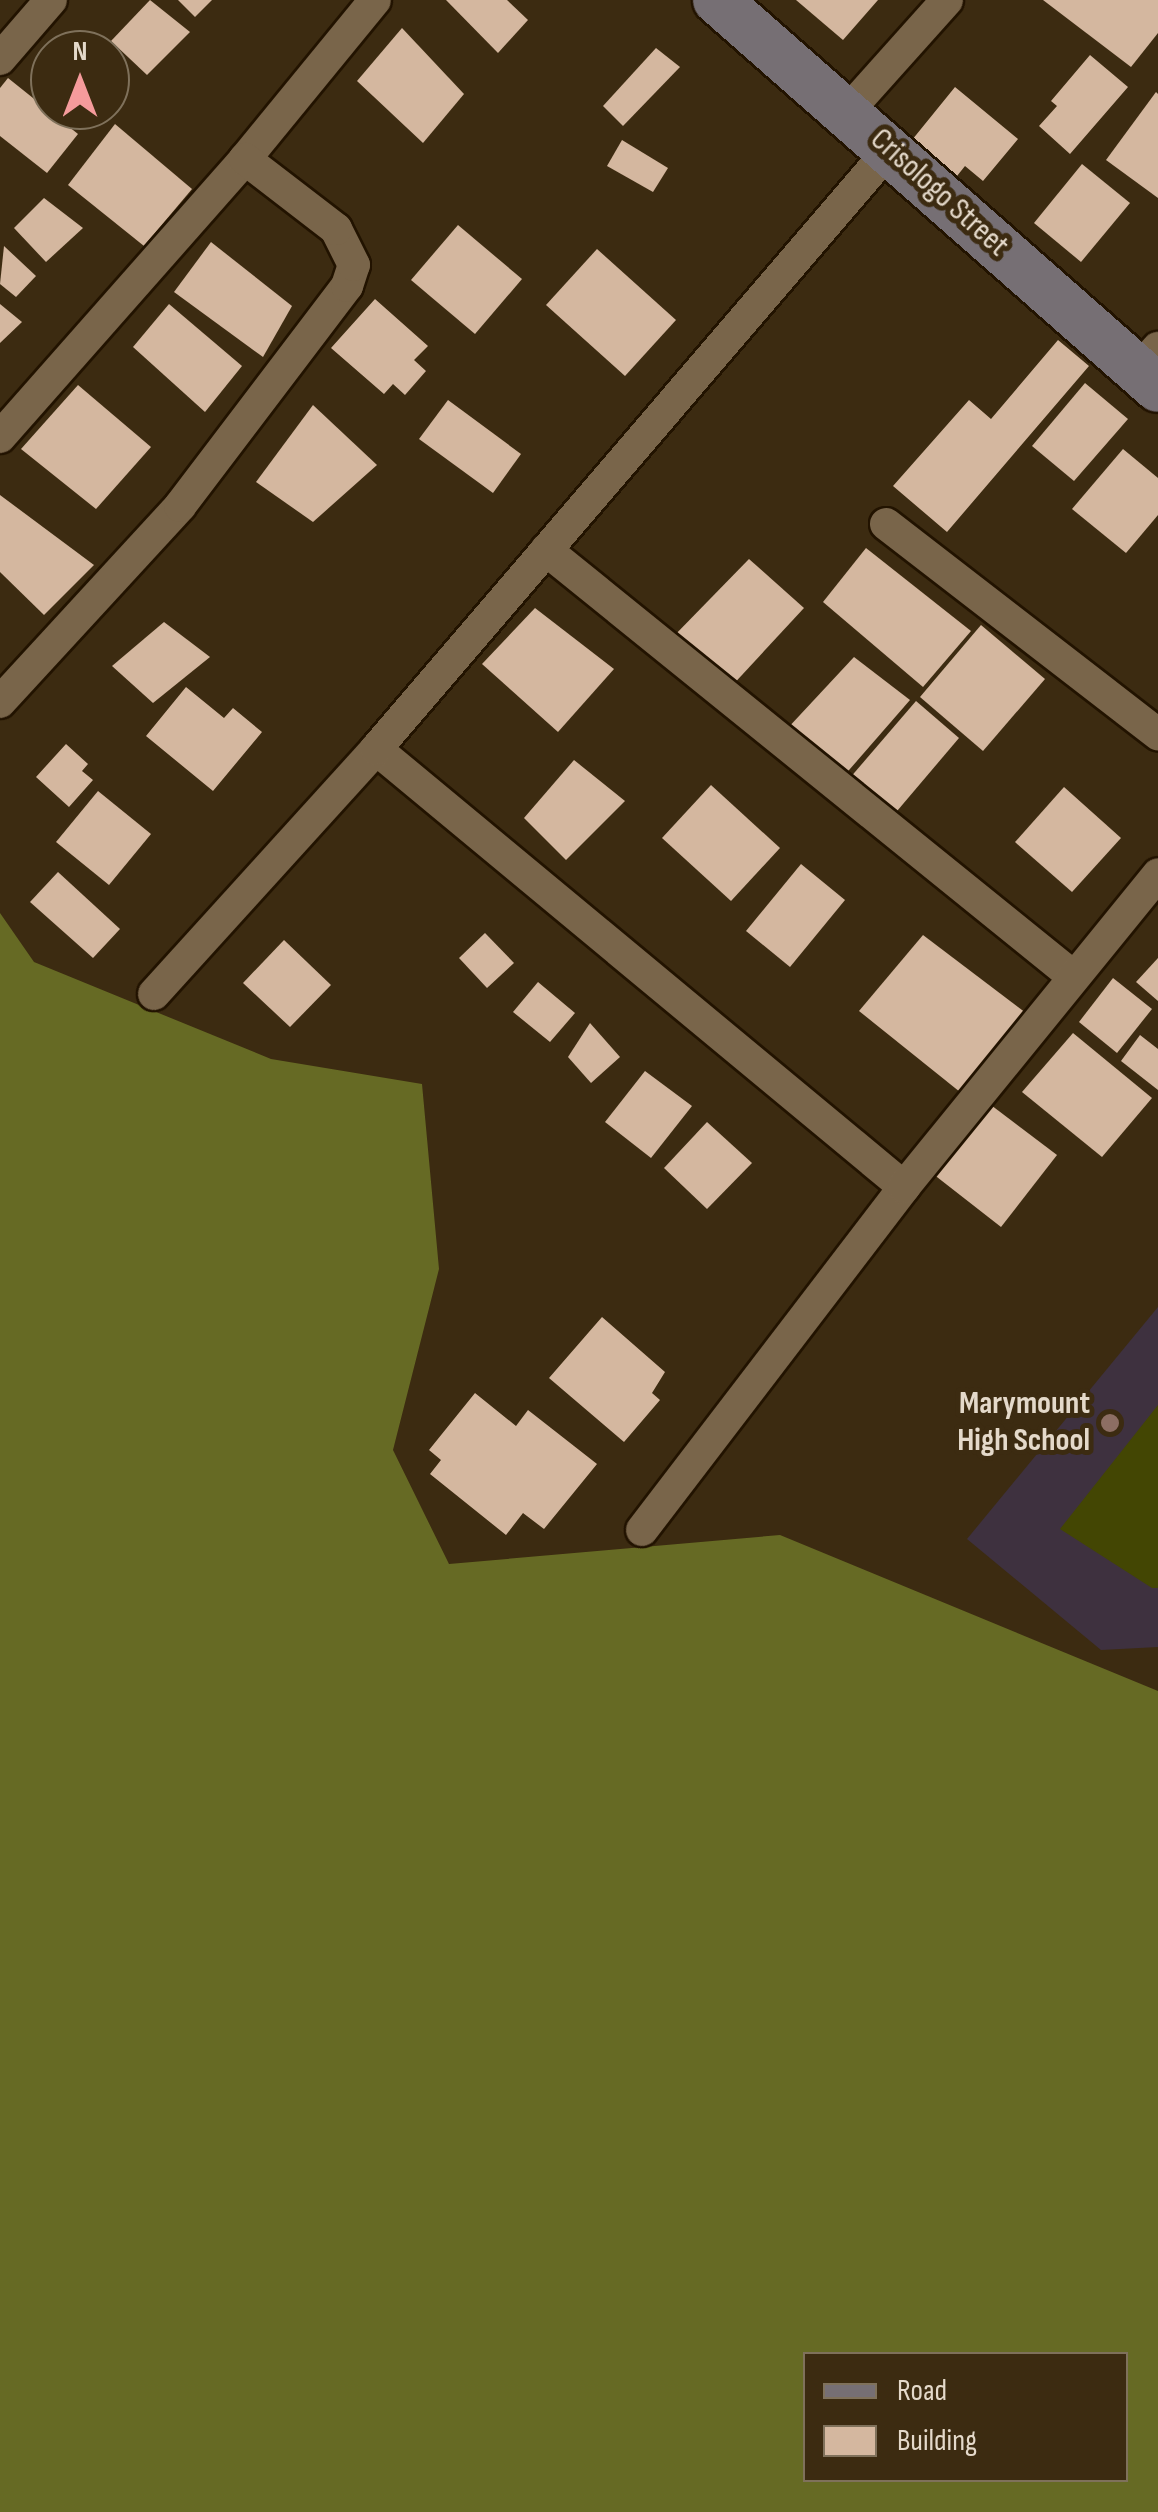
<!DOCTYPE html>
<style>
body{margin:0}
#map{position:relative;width:1158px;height:2512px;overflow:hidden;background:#3c2b11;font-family:"Sofia Sans Condensed",sans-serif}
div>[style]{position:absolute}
.education>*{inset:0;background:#3e313f}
.green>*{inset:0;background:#434603}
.forest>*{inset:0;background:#666a24}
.building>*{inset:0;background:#d4b79f}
.roads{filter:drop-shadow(2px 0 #221300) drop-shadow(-2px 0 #221300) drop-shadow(0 2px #221300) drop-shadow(0 -2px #221300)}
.street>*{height:32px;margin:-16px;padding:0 16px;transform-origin:16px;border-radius:16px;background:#79654a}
.secondary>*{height:48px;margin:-24px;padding:0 24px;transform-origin:24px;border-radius:24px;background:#766f74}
.dots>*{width:28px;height:28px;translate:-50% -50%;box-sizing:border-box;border:5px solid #3c2b11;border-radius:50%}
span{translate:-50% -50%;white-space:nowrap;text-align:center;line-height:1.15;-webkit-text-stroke:10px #3c2b11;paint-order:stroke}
.street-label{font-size:32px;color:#e4d9ca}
.poi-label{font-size:32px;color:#e4d9ca;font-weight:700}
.right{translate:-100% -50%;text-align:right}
.legend{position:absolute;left:803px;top:2352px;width:325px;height:130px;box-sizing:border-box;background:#3c2b11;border:2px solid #7f715b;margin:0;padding:12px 18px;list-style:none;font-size:30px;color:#e4d9ca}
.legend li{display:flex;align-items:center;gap:20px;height:50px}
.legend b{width:50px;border:2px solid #7f715b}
.north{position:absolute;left:30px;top:30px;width:100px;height:100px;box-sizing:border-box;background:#3c2b11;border:2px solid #7f715b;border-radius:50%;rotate:0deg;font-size:28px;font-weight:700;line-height:40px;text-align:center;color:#e4d9ca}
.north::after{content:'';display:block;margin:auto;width:35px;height:45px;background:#f59b9c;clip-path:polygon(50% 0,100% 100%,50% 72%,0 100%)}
</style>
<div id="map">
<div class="education">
<i style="clip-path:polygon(1158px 1307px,1158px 1647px,1101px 1650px,967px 1539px)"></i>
</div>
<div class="green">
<i style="clip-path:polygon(1158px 1405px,1158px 1588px,1152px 1588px,1060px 1529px)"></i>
</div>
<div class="forest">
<i style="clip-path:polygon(evenodd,0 913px,34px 962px,271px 1059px,422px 1084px,439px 1269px,393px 1450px,449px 1564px,780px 1535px,1158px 1691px,1158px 2512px,0 2512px,0 913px,806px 2354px,1126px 2354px,1126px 2480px,806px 2480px,806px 2354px)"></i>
</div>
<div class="building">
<i style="clip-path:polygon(150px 0,190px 32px,147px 75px,111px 41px)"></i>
<i style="clip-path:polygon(178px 0,212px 0,195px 17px)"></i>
<i style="clip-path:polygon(446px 0,507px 0,528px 20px,498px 53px)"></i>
<i style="clip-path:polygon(796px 0,878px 0,843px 40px)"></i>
<i style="clip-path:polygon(1043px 0,1158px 0,1158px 33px,1131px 67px)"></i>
<i style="clip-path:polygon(402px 28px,464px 94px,423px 143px,357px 81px)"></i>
<i style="clip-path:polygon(656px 48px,680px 67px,623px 126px,603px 106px)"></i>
<i style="clip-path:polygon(1090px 55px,1128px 87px,1070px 154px,1039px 126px,1057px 106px,1051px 101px)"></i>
<i style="clip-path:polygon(8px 78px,78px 134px,47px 173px,0 136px,0 88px)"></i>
<i style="clip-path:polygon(955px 87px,1018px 139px,983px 181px,965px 166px,957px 176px,912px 140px)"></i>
<i style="clip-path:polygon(1156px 92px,1158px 94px,1158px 198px,1106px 160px)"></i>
<i style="clip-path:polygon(115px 124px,192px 189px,144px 246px,68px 185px)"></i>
<i style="clip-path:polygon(622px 140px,668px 168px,653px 192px,607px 166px)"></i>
<i style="clip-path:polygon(1082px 164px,1130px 203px,1081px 262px,1034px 223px)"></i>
<i style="clip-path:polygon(44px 198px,83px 228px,46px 262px,14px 228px)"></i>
<i style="clip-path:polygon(458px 225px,522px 279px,475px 334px,411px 280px)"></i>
<i style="clip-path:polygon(211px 242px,292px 306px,263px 357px,174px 292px)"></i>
<i style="clip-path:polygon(4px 246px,36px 276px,16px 297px,0 284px)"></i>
<i style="clip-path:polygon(597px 249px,676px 320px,625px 376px,546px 305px)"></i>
<i style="clip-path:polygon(375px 299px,428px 346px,414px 360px,426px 371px,405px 395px,393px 384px,384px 394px,331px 348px)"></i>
<i style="clip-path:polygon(0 304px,22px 322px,0 343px)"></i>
<i style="clip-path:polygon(169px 304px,242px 366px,205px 412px,133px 347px)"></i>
<i style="clip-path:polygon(1058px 340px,1089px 366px,947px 532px,893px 486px,969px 400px,991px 419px)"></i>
<i style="clip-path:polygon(1085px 383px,1128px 419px,1074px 481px,1032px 446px)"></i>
<i style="clip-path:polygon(78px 385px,151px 447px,96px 509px,21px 449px)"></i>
<i style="clip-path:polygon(448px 400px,521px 454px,493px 493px,419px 439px)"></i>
<i style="clip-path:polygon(313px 405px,377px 465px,313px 522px,256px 482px)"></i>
<i style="clip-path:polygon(1123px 449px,1158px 478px,1158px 515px,1126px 553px,1072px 509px)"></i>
<i style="clip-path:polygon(0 495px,94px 565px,44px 615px,0 572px)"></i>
<i style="clip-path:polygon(866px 548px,971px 631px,923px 687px,823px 602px)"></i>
<i style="clip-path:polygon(749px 559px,804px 608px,729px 689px,670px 640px)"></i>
<i style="clip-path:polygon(535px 608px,614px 669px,558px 732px,482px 664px)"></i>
<i style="clip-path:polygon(164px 622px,210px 657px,153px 703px,112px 666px)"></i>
<i style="clip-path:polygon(981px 625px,1045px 679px,983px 751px,920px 697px)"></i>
<i style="clip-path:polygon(854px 657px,910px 700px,843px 777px,786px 730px)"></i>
<i style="clip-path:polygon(186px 687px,224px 718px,233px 708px,262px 732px,213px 791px,146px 736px)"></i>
<i style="clip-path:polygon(916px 701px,959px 738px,892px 817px,849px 779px)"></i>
<i style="clip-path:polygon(66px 744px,88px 764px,82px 771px,93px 780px,69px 807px,36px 777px)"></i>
<i style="clip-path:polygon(574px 760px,625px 801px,566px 860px,524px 818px)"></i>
<i style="clip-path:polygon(711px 785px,780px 848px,731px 901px,662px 838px)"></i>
<i style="clip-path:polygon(1064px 787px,1121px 838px,1072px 892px,1015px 842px)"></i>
<i style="clip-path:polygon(98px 791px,151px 834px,109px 885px,56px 842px)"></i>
<i style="clip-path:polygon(801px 864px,845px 900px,790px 967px,746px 931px)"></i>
<i style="clip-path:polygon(58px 872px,120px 929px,93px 958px,30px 902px)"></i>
<i style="clip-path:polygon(485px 933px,514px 963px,487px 988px,459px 958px)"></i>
<i style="clip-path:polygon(923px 935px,1026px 1013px,960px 1092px,859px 1011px)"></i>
<i style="clip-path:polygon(284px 940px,331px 985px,290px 1027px,243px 983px)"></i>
<i style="clip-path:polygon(1158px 958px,1158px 1001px,1136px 982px)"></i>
<i style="clip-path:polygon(1113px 978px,1152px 1009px,1117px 1053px,1079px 1022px)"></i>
<i style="clip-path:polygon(538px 982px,575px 1013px,550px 1042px,513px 1012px)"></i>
<i style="clip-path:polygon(590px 1023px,620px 1057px,591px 1083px,568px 1057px)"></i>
<i style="clip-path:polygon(1073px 1033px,1152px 1098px,1102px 1157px,1022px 1092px)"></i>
<i style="clip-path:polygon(1140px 1035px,1158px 1049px,1158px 1090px,1121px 1061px)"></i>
<i style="clip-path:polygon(645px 1071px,692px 1106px,651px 1158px,605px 1122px)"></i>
<i style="clip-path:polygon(983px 1099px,1057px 1155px,1001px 1227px,928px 1170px)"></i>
<i style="clip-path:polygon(707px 1122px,752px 1163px,707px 1209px,664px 1168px)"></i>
<i style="clip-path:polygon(602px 1317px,665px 1372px,652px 1393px,660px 1400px,624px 1442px,549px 1378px)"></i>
<i style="clip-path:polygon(475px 1393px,516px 1426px,528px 1410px,597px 1464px,544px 1529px,523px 1513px,506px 1535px,430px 1474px,441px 1460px,429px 1450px)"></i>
</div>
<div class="roads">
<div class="street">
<i style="left:0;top:59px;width:78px;rotate:-49.2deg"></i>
<i style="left:847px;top:112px;width:150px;rotate:-48.2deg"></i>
<i style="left:1138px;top:370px;width:30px;rotate:-48deg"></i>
<i style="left:0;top:437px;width:371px;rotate:-48.6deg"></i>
<i style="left:245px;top:159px;width:205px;rotate:-50.7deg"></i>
<i style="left:886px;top:524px;width:344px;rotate:37.7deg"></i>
<i style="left:546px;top:550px;width:679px;rotate:38.96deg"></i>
<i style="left:0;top:702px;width:266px;rotate:-47.4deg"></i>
<i style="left:180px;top:506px;width:276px;rotate:-52.8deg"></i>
<i style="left:347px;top:286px;width:22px;rotate:-72deg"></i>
<i style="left:354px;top:265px;width:40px;rotate:-116.6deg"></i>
<i style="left:336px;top:229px;width:115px;rotate:-142.4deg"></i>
<i style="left:376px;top:749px;width:686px;rotate:39.68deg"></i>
<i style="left:154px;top:994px;width:331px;rotate:-47.8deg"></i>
<i style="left:376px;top:749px;width:790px;rotate:-49.41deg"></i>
<i style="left:642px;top:1530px;width:432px;rotate:-52.6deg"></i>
<i style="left:904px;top:1187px;width:403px;rotate:-50.9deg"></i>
</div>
<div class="secondary">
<i style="left:717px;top:0;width:587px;rotate:41.34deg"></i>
</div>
</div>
<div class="dots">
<i style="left:1110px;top:1423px;background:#8d6e63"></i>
</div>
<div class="street-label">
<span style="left:939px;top:193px;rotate:42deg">Crisologo Street</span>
</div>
<div class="poi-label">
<span class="right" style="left:1090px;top:1423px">Marymount<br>High School</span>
</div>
<ul class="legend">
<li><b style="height:12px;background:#766f74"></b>Road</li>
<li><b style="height:28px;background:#d4b79f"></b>Building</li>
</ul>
<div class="north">N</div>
</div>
